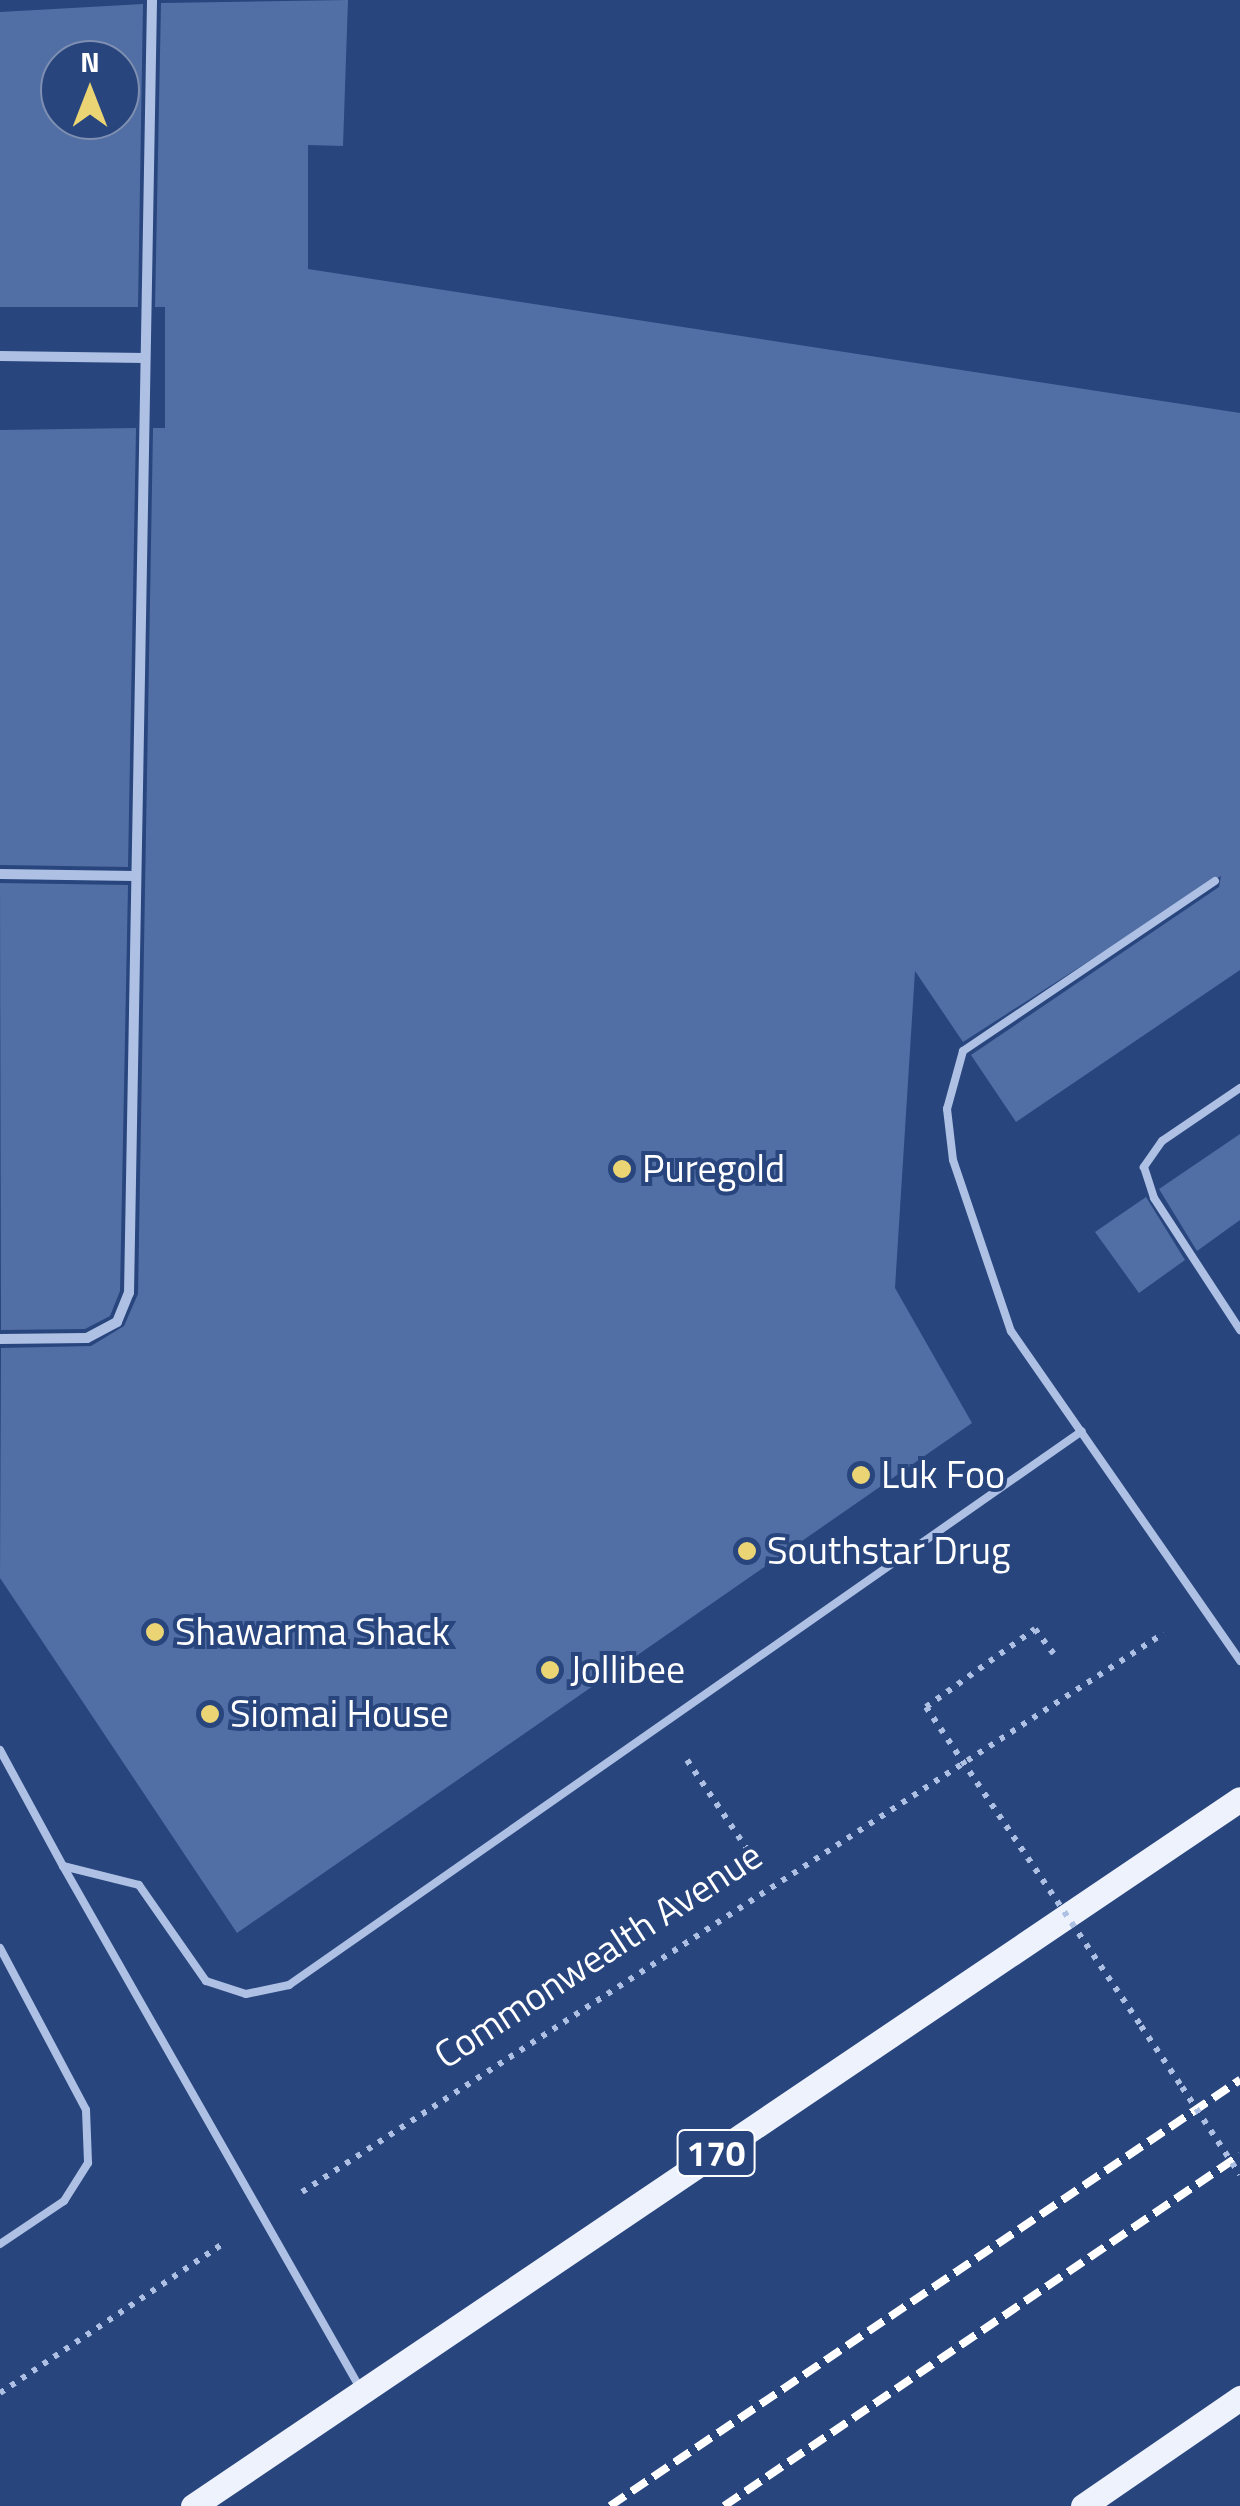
<!DOCTYPE html>
<style>
body{margin:0}
#map{position:relative;width:1240px;height:2506px;overflow:hidden;background:#28457d;font-family:"Titillium Web",sans-serif}
div>[style]{position:absolute}
.building>*{inset:0;background:#516fa5}
.path>*{height:6px;margin-top:-3px;transform-origin:0;background:repeating-linear-gradient(90deg,#aec1e4 0 5px,transparent 0 13px)}
.lane>*{height:8px;margin:-4px;padding:0 4px;transform-origin:4px;border-radius:4px;background:#aec1e4}
.street>*{height:10px;margin:-5px;padding:0 5px;transform-origin:5px;border-radius:5px;background:#aec1e4}
.primary>*{height:25px;margin:-12.5px;padding:0 12.5px;transform-origin:12.5px;border-radius:12.5px;background:#edf2fc}
.rail>*{height:8px;margin-top:-4px;transform-origin:0;background:repeating-linear-gradient(90deg,#fff 0 18px,transparent 0 26px)}
.path-bridge>*{height:6px;margin-top:-3px;transform-origin:0;background:repeating-linear-gradient(90deg,#aec1e4 0 5px,transparent 0 13px)}
.dots>*{width:28px;height:28px;translate:-50% -50%;box-sizing:border-box;border:5px solid #28457d;border-radius:50%}
span{translate:-50% -50%;white-space:nowrap;text-align:center;line-height:1.15;-webkit-text-stroke:8px #28457d;paint-order:stroke}
.shield-label span{padding:2px 8px;background:#28457d;border:2px solid;border-radius:8px;-webkit-text-stroke-width:0}
.shield-label{font-size:35px;color:#fff;font-weight:700}
.poi-label{font-size:38px;color:#fff}
.left{translate:0 -50%;text-align:left}
.street-label{font-size:38px;color:#fff}
.north{position:absolute;left:40px;top:40px;width:100px;height:100px;box-sizing:border-box;background:#28457d;border:2px solid #7e8fb1;border-radius:50%;rotate:0deg;font-size:28px;font-weight:700;line-height:40px;text-align:center;color:#fff}
.north::after{content:'';display:block;margin:auto;width:35px;height:45px;background:#ebd474;clip-path:polygon(50% 0,100% 100%,50% 72%,0 100%)}
</style>
<div id="map">
<div class="building">
<i style="clip-path:polygon(348px 0,343px 146px,308px 145px,308px 269px,1240px 413px,1240px 970px,1016px 1122px,971px 1055px,1219px 887px,1221px 876px,963px 1042px,915px 971px,895px 1288px,972px 1423px,237px 1933px,0 1578px,1px 1348px,91px 1346px,124px 1326px,138px 1294px,153px 428px,165px 428px,165px 307px,155px 307px,161px 3px)"></i>
<i style="clip-path:polygon(evenodd,143px 4px,138px 307px,0 307px,0 12px,143px 4px,60px 60px,120px 60px,120px 120px,60px 120px,60px 60px)"></i>
<i style="clip-path:polygon(136px 428px,128px 867px,0 865px,0 430px)"></i>
<i style="clip-path:polygon(0 883px,128px 885px,120px 1291px,110px 1316px,85px 1329px,1px 1330px)"></i>
<i style="clip-path:polygon(1240px 1134px,1240px 1220px,1197px 1251px,1159px 1189px)"></i>
<i style="clip-path:polygon(1146px 1197px,1185px 1260px,1139px 1293px,1095px 1232px)"></i>
</div>
<div class="path">
<i style="left:926px;top:1707px;width:134px;rotate:-35.6deg"></i>
<i style="left:1035px;top:1629px;width:31px;rotate:53deg"></i>
<i style="left:687px;top:1760px;width:115px;rotate:56deg"></i>
<i style="left:1141px;top:2026px;width:73px;rotate:56.1deg"></i>
<i style="left:302px;top:2192px;width:1027px;rotate:-32.96deg"></i>
<i style="left:0;top:2393px;width:270px;rotate:-33.8deg"></i>
</div>
<div class="lane">
<i style="left:1215px;top:881px;width:304px;rotate:146deg"></i>
<i style="left:963px;top:1051px;width:60px;rotate:105.4deg"></i>
<i style="left:947px;top:1109px;width:51px;rotate:83.3deg"></i>
<i style="left:953px;top:1160px;width:181px;rotate:71.3deg"></i>
<i style="left:1011px;top:1331px;width:402px;rotate:55.2deg"></i>
<i style="left:1240px;top:1088px;width:94px;rotate:145.8deg"></i>
<i style="left:1162px;top:1141px;width:32px;rotate:125deg"></i>
<i style="left:1144px;top:1167px;width:33px;rotate:72deg"></i>
<i style="left:1154px;top:1198px;width:158px;rotate:56.9deg"></i>
<i style="left:0;top:1750px;width:132px;rotate:61.5deg"></i>
<i style="left:63px;top:1866px;width:78px;rotate:14deg"></i>
<i style="left:139px;top:1885px;width:117px;rotate:55.1deg"></i>
<i style="left:206px;top:1981px;width:42px;rotate:18deg"></i>
<i style="left:246px;top:1994px;width:44px;rotate:-11.8deg"></i>
<i style="left:289px;top:1985px;width:967px;rotate:-34.94deg"></i>
<i style="left:63px;top:1866px;width:601px;rotate:60.36deg"></i>
<i style="left:0;top:1948px;width:183px;rotate:62deg"></i>
<i style="left:86px;top:2110px;width:53px;rotate:87.8deg"></i>
<i style="left:88px;top:2163px;width:45px;rotate:122.3deg"></i>
<i style="left:64px;top:2201px;width:77px;rotate:146.1deg"></i>
</div>
<div class="street">
<i style="left:0;top:356px;width:145px;rotate:0.8deg"></i>
<i style="left:0;top:874px;width:135px;rotate:0.8deg"></i>
<i style="left:0;top:1339px;width:87px;rotate:-0.7deg"></i>
<i style="left:87px;top:1338px;width:34px;rotate:-28deg"></i>
<i style="left:117px;top:1322px;width:31px;rotate:-68deg"></i>
<i style="left:129px;top:1293px;width:1293px;rotate:-88.98deg"></i>
</div>
<div class="primary">
<i style="left:193px;top:2506px;width:1263px;rotate:-34.03deg"></i>
<i style="left:1083px;top:2506px;width:191px;rotate:-34.5deg"></i>
</div>
<div class="rail">
<i style="left:610px;top:2506px;width:761px;rotate:-34.07deg"></i>
<i style="left:724px;top:2506px;width:624px;rotate:-34.22deg"></i>
</div>
<div class="path-bridge">
<i style="left:926px;top:1707px;width:385px;rotate:56deg"></i>
<i style="left:1182px;top:2087px;width:105px;rotate:56.6deg"></i>
</div>
<div class="dots">
<i style="left:622px;top:1169px;background:#ebd474"></i>
<i style="left:861px;top:1475px;background:#ebd474"></i>
<i style="left:747px;top:1551px;background:#ebd474"></i>
<i style="left:155px;top:1632px;background:#ebd474"></i>
<i style="left:550px;top:1670px;background:#ebd474"></i>
<i style="left:210px;top:1714px;background:#ebd474"></i>
</div>
<div class="shield-label">
<span style="left:716px;top:2153px">170</span>
</div>
<div class="poi-label">
<span class="left" style="left:642px;top:1169px">Puregold</span>
<span class="left" style="left:881px;top:1475px">Luk Foo</span>
<span class="left" style="left:767px;top:1551px">Southstar Drug</span>
<span class="left" style="left:175px;top:1632px">Shawarma Shack</span>
<span class="left" style="left:570px;top:1670px">Jollibee</span>
<span class="left" style="left:230px;top:1714px">Siomai House</span>
</div>
<div class="street-label">
<span style="left:598px;top:1955px;rotate:-33deg">Commonwealth Avenue</span>
</div>
<div class="north">N</div>
</div>
